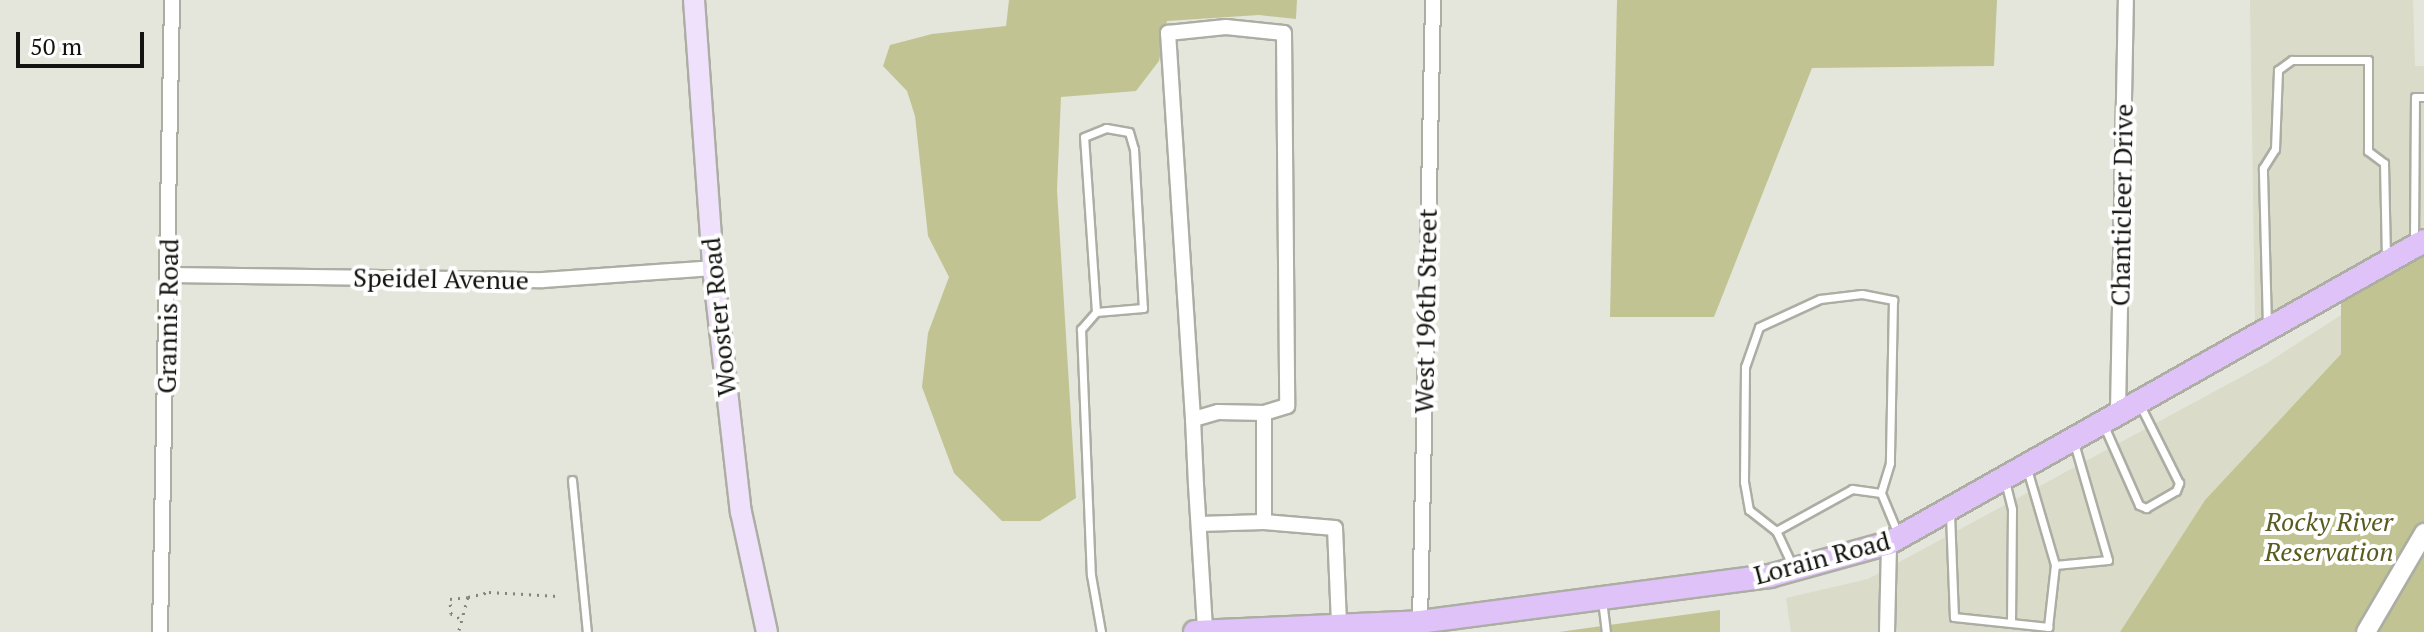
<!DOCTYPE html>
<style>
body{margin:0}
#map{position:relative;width:2424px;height:632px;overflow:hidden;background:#e5e6db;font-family:"PT Serif",serif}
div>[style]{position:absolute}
.built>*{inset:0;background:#dadbc8}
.green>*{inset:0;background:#c1c492}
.path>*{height:3px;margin-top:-1.5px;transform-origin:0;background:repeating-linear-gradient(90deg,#83847d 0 2px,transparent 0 8px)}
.roads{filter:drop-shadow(2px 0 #acada3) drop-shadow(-2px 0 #acada3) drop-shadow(0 2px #acada3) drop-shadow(0 -2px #acada3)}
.service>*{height:7px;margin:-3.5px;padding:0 3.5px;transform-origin:3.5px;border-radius:3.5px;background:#fff}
.minor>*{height:14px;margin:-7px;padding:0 7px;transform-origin:7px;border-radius:7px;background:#fff}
.tertiary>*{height:18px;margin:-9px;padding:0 9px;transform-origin:9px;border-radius:9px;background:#fff}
.secondary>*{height:20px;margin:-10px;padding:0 10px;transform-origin:10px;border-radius:10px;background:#efe0fc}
.primary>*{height:22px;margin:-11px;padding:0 11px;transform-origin:11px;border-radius:11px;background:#dfc2f8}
span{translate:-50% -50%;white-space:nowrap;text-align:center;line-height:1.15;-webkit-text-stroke:8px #fff;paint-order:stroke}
.street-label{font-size:26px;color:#131410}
.park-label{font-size:26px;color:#595b20;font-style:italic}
.scale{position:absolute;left:16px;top:32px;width:128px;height:36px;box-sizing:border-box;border:4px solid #131410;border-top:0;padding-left:10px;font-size:24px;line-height:28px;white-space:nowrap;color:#131410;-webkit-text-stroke:6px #fff;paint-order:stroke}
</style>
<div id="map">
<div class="built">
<i style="clip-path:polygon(2250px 0,2413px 0,2415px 66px,2424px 66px,2424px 226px,2255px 321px)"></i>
<i style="clip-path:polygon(2341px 315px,2341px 354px,2205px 500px,2120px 632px,1791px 632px,1786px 598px,1868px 579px,2267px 363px)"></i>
</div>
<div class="green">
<i style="clip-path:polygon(1009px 0,1297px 0,1296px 19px,1259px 15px,1167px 21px,1159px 61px,1136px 91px,1061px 97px,1057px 190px,1076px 498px,1040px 521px,1002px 521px,954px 473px,922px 387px,928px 333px,949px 277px,928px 236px,915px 116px,907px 91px,883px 66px,890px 45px,932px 34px,1006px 26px)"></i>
<i style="clip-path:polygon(1617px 0,1997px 0,1994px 66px,1812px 68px,1714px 317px,1610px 317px)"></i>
<i style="clip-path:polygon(2424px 248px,2424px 632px,2120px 632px,2205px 500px,2341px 354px,2341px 294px)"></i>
<i style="clip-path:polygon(1720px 610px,1720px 632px,1559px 632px,1609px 625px)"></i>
</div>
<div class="path">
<i style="left:459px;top:618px;width:9px;rotate:-153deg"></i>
<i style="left:451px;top:614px;width:15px;rotate:-94deg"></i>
<i style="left:450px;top:599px;width:18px;rotate:-6deg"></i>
<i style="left:459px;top:630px;width:34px;rotate:-75deg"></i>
<i style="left:468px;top:597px;width:22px;rotate:-13deg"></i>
<i style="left:489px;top:592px;width:69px;rotate:3.3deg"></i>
</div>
<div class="roads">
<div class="service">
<i style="left:2414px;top:240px;width:143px;rotate:-89.6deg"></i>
<i style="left:2415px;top:97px;width:9px"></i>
<i style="left:1096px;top:312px;width:175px;rotate:-93.9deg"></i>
<i style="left:1084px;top:137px;width:24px;rotate:-22deg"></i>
<i style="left:1106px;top:128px;width:23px;rotate:10deg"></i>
<i style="left:1129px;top:132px;width:18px;rotate:74deg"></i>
<i style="left:1134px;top:149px;width:159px;rotate:86.8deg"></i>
<i style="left:1143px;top:308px;width:47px;rotate:175.1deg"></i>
<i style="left:1096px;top:312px;width:23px;rotate:131deg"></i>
<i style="left:1081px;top:329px;width:246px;rotate:87.7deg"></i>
<i style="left:1091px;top:575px;width:58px;rotate:80deg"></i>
<i style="left:2267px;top:326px;width:158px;rotate:-91.5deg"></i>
<i style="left:2263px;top:168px;width:22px;rotate:-58deg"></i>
<i style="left:2275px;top:149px;width:79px;rotate:-87.8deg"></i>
<i style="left:2278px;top:70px;width:17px;rotate:-36deg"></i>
<i style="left:2292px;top:60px;width:76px"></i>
<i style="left:2368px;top:60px;width:91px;rotate:90deg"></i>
<i style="left:2368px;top:151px;width:20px;rotate:37deg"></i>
<i style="left:2384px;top:163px;width:96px;rotate:88.8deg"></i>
<i style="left:2104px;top:426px;width:86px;rotate:66.1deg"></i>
<i style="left:2139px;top:505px;width:8px;rotate:23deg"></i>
<i style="left:2146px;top:508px;width:34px;rotate:-30deg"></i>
<i style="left:2176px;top:491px;width:9px;rotate:-69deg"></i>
<i style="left:2179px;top:483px;width:87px;rotate:-116.6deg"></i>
<i style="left:2027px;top:469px;width:100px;rotate:73.7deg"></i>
<i style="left:2055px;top:565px;width:53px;rotate:-5.4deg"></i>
<i style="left:2108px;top:560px;width:122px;rotate:-106.2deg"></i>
<i style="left:572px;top:480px;width:153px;rotate:84.4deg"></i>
<i style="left:2005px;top:481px;width:29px;rotate:76deg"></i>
<i style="left:2012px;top:509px;width:112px;rotate:90.5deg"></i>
<i style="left:1950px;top:514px;width:103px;rotate:87.8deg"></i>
<i style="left:1954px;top:617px;width:95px;rotate:6.1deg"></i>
<i style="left:2048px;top:627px;width:62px;rotate:-83.6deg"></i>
<i style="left:1776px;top:531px;width:87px;rotate:-28.9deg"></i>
<i style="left:1852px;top:489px;width:29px;rotate:8deg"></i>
<i style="left:1793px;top:567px;width:40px;rotate:-115deg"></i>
<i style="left:1776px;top:531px;width:34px;rotate:-142deg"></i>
<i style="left:1749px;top:510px;width:28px;rotate:-100deg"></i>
<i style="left:1744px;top:482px;width:115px;rotate:-89.5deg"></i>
<i style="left:1745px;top:367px;width:42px;rotate:-70.7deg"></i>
<i style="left:1759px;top:327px;width:67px;rotate:-24.7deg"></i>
<i style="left:1820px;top:299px;width:42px;rotate:-6.8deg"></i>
<i style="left:1862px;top:294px;width:32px;rotate:11deg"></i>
<i style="left:1893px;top:300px;width:163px;rotate:91.1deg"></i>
<i style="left:1890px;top:463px;width:31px;rotate:107deg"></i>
<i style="left:1881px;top:493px;width:44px;rotate:67.5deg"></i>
<i style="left:1602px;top:600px;width:32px;rotate:83deg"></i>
</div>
<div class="minor">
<i style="left:170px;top:275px;width:373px;rotate:0.8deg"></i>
<i style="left:543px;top:280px;width:170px;rotate:-4deg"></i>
<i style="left:2118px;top:411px;width:411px;rotate:-88.9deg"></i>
<i style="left:1193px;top:419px;width:387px;rotate:-93.7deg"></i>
<i style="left:1168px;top:33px;width:58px;rotate:-5.9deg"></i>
<i style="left:1226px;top:27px;width:58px;rotate:5.9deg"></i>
<i style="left:1284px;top:33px;width:373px;rotate:89.5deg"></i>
<i style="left:1287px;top:406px;width:24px;rotate:163deg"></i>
<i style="left:1264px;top:522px;width:71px;rotate:4.8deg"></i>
<i style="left:1335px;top:528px;width:96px;rotate:87.6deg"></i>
<i style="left:1199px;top:524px;width:65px;rotate:-1.8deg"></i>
<i style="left:1264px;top:522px;width:109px;rotate:-90deg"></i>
<i style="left:1264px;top:413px;width:46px;rotate:-178.8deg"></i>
<i style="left:1218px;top:412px;width:26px;rotate:164deg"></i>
<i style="left:1193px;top:419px;width:66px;rotate:87.4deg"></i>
<i style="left:1196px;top:485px;width:145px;rotate:86.4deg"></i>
<i style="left:1420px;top:622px;width:622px;rotate:-88.8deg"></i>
<i style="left:160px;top:632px;width:632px;rotate:-88.91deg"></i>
<i style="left:1887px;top:632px;width:89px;rotate:-88.7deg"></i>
</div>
<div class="tertiary">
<i style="left:2366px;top:632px;width:115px;rotate:-59.6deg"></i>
</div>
<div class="secondary">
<i style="left:694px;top:0;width:269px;rotate:85.9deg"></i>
<i style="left:713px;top:268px;width:246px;rotate:83.5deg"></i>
<i style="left:741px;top:512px;width:123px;rotate:77.8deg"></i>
</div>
<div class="primary">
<i style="left:1195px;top:632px;width:225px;rotate:-2.5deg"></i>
<i style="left:1420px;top:622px;width:353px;rotate:-7.5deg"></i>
<i style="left:1770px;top:576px;width:123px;rotate:-15.5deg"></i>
<i style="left:1889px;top:543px;width:614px;rotate:-29.44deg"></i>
</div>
</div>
<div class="street-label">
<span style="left:2122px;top:205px;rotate:-89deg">Chanticleer Drive</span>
<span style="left:441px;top:279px;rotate:1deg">Speidel Avenue</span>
<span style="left:1426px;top:311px;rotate:-89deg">West 196th Street</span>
<span style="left:168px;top:316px;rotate:-89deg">Grannis Road</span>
<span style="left:719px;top:317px;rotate:-96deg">Wooster Road</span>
<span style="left:1822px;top:558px;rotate:-15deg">Lorain Road</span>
</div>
<div class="park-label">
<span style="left:2329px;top:537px">Rocky River<br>Reservation</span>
</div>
<div class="scale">50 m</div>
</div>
